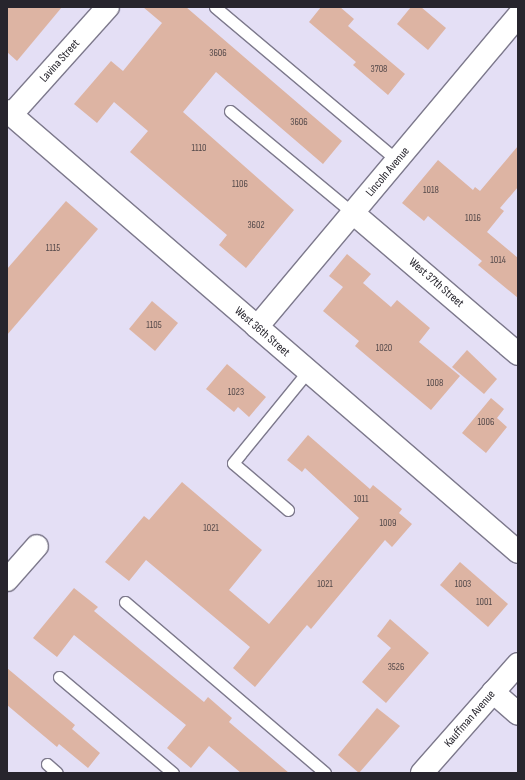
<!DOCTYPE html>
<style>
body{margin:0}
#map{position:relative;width:525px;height:780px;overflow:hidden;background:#e4dff5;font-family:"Sofia Sans Condensed",sans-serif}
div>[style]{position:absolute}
.building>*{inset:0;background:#ddb4a3}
.roads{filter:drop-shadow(1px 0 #7d798c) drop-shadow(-1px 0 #7d798c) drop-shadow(0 1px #7d798c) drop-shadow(0 -1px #7d798c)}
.lane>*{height:11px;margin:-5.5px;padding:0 5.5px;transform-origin:5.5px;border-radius:5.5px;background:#fff}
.street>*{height:22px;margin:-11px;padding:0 11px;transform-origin:11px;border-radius:11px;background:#fff}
.secondary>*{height:22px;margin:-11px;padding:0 11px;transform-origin:11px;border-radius:11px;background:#fff}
span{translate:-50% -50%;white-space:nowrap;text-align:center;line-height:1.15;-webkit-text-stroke:3px #fff;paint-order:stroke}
.number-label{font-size:10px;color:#54494a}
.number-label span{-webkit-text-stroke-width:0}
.street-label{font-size:12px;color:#27252d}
.frame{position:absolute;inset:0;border:8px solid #27252d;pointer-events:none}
</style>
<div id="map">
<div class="building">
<i style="clip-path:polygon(7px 7px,62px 7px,17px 61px,7px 52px)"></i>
<i style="clip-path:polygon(143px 7px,186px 7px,342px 141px,323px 164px,216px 72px,183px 112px,294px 210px,246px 268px,219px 245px,227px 235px,130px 152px,148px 131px,114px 102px,97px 123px,74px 104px,111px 61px,123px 71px,162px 23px)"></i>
<i style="clip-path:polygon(321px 7px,340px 7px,354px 19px,348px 26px,405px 74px,388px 95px,353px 65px,356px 62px,309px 22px)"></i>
<i style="clip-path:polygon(411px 7px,421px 7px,446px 28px,428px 50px,397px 24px)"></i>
<i style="clip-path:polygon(518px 146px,518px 187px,500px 208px,504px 211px,487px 232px,518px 258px,518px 298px,478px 265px,482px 261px,428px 216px,424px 221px,402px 203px,438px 160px,473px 190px,475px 187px,480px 191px)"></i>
<i style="clip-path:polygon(66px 201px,98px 229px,7px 335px,7px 269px)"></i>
<i style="clip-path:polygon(347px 254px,371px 274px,363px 283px,391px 307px,397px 300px,430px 328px,419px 342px,460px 376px,431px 410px,355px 346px,359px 341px,323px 311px,343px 287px,329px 276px)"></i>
<i style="clip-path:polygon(152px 301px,178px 323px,155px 351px,129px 329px)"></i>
<i style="clip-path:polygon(467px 350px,497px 379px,484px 394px,452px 367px)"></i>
<i style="clip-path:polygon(227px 364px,266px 397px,249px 417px,238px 407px,234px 412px,206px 389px)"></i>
<i style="clip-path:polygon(491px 398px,504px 409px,497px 418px,507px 427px,486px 453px,462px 433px)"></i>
<i style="clip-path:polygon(308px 435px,370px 489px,373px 485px,402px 509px,399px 513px,412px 524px,392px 547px,385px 540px,311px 629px,307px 625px,255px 687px,233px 668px,250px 647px,146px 560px,129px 581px,105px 562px,144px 516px,149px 520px,182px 482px,262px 550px,229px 590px,269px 624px,359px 518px,305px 468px,302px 472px,287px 460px)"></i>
<i style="clip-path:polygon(460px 562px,508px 604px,488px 627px,440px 585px)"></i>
<i style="clip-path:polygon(74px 588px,98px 607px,94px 611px,142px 651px,204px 702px,208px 697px,232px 718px,229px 722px,289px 773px,241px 773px,209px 746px,191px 768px,167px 748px,186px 725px,74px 635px,57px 657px,33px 638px)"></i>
<i style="clip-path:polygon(390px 619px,429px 653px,386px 703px,362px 682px,391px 648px,377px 636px)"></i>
<i style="clip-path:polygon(7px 668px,75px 725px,72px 729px,100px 753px,88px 768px,59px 744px,57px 747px,7px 705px)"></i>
<i style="clip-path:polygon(377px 708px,400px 726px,359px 773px,338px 755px)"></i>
</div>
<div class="roads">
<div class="lane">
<i style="left:215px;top:7px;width:238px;rotate:40.1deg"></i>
<i style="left:230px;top:111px;width:160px;rotate:39.7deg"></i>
<i style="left:288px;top:510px;width:72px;rotate:-139.5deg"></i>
<i style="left:233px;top:463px;width:119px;rotate:-50.8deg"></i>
<i style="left:125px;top:602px;width:263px;rotate:40.5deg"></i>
<i style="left:59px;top:677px;width:149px;rotate:40.1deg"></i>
<i style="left:47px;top:764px;width:13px;rotate:42deg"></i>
</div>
<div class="street">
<i style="left:7px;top:111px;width:675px;rotate:40.79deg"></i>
<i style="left:11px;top:115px;width:145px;rotate:-48.1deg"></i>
<i style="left:353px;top:213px;width:217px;rotate:40.5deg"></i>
<i style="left:257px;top:327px;width:406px;rotate:-50deg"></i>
<i style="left:7px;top:580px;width:45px;rotate:-48.6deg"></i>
<i style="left:493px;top:692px;width:33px;rotate:41deg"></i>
</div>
<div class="secondary">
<i style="left:422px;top:773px;width:145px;rotate:-48.6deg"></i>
</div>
</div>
<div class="number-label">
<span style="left:218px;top:54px">3606</span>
<span style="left:379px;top:70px">3708</span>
<span style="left:299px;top:123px">3606</span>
<span style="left:199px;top:149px">1110</span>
<span style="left:240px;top:185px">1106</span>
<span style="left:431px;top:191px">1018</span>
<span style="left:473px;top:219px">1016</span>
<span style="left:256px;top:226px">3602</span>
<span style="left:53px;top:249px">1115</span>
<span style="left:498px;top:261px">1014</span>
<span style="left:154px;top:326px">1105</span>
<span style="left:384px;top:349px">1020</span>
<span style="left:435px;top:384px">1008</span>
<span style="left:236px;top:393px">1023</span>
<span style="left:486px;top:423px">1006</span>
<span style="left:361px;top:500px">1011</span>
<span style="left:388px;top:524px">1009</span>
<span style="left:211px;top:529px">1021</span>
<span style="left:325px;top:585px">1021</span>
<span style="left:463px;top:585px">1003</span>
<span style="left:484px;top:603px">1001</span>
<span style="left:396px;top:668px">3526</span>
</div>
<div class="street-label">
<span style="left:60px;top:61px;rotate:-48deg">Lavina Street</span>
<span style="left:388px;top:172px;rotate:-50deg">Lincoln Avenue</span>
<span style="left:436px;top:283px;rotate:41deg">West 37th Street</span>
<span style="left:262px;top:332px;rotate:41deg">West 36th Street</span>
<span style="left:470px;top:719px;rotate:-49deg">Kauffman Avenue</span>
</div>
<div class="frame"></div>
</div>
